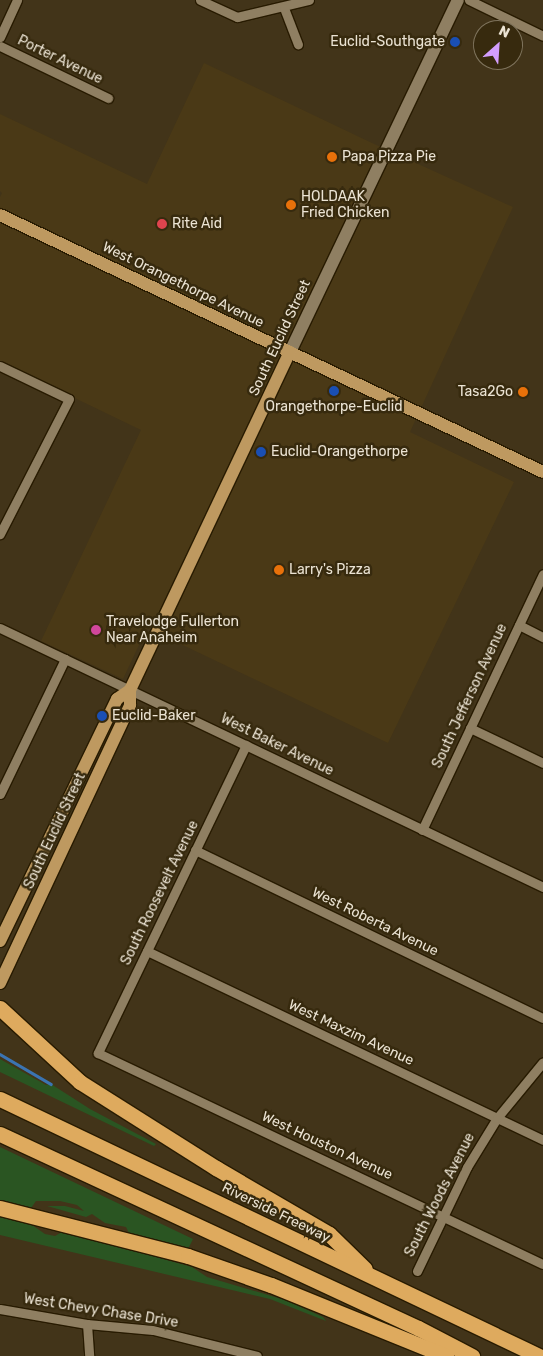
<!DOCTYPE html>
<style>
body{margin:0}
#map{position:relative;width:543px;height:1356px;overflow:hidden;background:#423419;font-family:Rubik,sans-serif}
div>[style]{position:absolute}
.built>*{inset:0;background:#4a3916}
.green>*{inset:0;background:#2a5522}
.stream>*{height:2.5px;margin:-1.25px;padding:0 1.25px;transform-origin:1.25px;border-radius:1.25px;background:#3b74b2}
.roads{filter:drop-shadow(1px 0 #281b01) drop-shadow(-1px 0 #281b01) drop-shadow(0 1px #281b01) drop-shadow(0 -1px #281b01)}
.minor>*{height:9px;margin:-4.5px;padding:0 4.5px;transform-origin:4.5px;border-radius:4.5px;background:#8f7f62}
.secondary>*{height:12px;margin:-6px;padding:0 6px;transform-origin:6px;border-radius:6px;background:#8f7f62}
.primary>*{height:12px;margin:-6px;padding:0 6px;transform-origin:6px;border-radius:6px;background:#be9960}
.motorway>*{height:15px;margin:-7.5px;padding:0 7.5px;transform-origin:7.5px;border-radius:7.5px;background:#deaa5e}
.dots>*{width:14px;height:14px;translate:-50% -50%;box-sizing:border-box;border:2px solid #372a0e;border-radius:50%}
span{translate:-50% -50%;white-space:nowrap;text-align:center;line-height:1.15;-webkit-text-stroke:5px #372a0e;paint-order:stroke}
.poi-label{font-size:14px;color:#ebe3d3}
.right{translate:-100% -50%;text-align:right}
.left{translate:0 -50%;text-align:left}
.street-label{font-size:14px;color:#ebe3d3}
.north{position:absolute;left:473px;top:20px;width:50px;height:50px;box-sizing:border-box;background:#372a0e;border:1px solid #7f745d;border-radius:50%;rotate:26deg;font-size:14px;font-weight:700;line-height:20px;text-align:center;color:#ebe3d3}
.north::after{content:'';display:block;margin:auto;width:18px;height:22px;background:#d29dfd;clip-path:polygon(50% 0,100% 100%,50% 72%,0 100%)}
</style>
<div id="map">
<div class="built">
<i style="clip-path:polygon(204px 63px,372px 143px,513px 207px,410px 432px,514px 482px,388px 743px,147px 628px,123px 679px,41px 641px,141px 430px,0 362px,0 197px,2px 193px,0 191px,0 114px,147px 184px)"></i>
</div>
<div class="green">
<i style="clip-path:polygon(0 1059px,46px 1085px,51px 1084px,90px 1109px,156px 1144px,154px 1146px,0 1072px)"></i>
<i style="clip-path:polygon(0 1147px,193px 1239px,188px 1249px,129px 1233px,126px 1227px,105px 1223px,92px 1214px,86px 1217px,47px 1206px,65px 1206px,84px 1211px,77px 1205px,60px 1201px,36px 1201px,31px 1208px,0 1200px)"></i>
<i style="clip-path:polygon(0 1216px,32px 1225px,45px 1234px,55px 1236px,62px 1232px,70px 1233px,192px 1267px,207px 1277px,285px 1300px,323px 1317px,326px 1321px,270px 1299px,0 1235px)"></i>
</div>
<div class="stream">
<i style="left:0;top:1054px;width:59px;rotate:30.5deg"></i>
</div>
<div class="roads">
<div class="minor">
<i style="left:200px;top:0;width:41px;rotate:24.7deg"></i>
<i style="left:237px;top:17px;width:74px;rotate:-13.3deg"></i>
<i style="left:469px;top:0;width:82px;rotate:25.9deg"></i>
<i style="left:284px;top:8px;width:39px;rotate:69deg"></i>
<i style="left:0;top:37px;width:41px;rotate:-65.3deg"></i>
<i style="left:0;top:46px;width:120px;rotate:25.7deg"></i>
<i style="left:0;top:366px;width:76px;rotate:25.6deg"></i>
<i style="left:69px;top:399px;width:152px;rotate:117.1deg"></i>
<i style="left:519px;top:625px;width:27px;rotate:27deg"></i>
<i style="left:0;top:628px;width:602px;rotate:25.5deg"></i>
<i style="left:470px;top:728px;width:81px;rotate:25.6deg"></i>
<i style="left:246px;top:745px;width:342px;rotate:115.7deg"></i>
<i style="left:98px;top:1053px;width:492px;rotate:25.4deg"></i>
<i style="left:0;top:794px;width:150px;rotate:-64.3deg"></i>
<i style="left:422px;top:830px;width:283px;rotate:-64.7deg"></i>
<i style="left:195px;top:850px;width:386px;rotate:25.8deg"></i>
<i style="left:147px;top:951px;width:439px;rotate:25.5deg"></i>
<i style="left:417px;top:1271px;width:115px;rotate:-64.3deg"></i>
<i style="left:467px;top:1167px;width:57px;rotate:-58.5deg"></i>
<i style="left:497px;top:1118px;width:72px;rotate:-50.6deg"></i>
<i style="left:0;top:1309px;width:88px;rotate:9.8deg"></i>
<i style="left:87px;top:1324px;width:66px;rotate:5.2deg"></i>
<i style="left:153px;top:1330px;width:107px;rotate:14deg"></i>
<i style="left:87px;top:1324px;width:32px;rotate:86deg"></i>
</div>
<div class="secondary">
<i style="left:290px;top:352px;width:390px;rotate:-64.5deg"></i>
</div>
<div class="primary">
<i style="left:0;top:215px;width:601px;rotate:25.33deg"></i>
<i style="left:0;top:941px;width:269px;rotate:-64.2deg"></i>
<i style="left:117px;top:699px;width:16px;rotate:-35deg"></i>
<i style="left:130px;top:690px;width:374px;rotate:-64.7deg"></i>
<i style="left:0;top:983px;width:307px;rotate:-64.9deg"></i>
<i style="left:130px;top:705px;width:15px;rotate:-90deg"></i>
</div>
<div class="motorway">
<i style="left:0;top:1008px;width:109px;rotate:42.8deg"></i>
<i style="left:80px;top:1082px;width:161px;rotate:32.3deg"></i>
<i style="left:216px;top:1168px;width:131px;rotate:30.3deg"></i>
<i style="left:329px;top:1234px;width:50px;rotate:44.2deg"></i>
<i style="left:0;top:1099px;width:597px;rotate:25.49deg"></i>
<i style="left:0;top:1134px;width:461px;rotate:24.9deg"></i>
<i style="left:418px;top:1328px;width:61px;rotate:27.4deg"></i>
<i style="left:0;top:1208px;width:194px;rotate:14.3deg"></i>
<i style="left:188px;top:1256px;width:88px;rotate:19.3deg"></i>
<i style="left:271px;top:1285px;width:189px;rotate:22.1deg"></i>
</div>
</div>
<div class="dots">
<i style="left:455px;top:42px;background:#1a4fb4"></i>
<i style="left:332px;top:157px;background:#e8710a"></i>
<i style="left:291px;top:205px;background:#e8710a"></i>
<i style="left:162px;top:224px;background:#e0444e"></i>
<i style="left:334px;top:391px;background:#1a4fb4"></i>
<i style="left:523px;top:392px;background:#e8710a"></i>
<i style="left:261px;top:452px;background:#1a4fb4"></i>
<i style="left:279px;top:570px;background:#e8710a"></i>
<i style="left:96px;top:630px;background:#d1479c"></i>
<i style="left:102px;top:716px;background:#1a4fb4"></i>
</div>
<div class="poi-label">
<span class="right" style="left:445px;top:42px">Euclid-Southgate</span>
<span class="left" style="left:342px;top:157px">Papa Pizza Pie</span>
<span class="left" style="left:301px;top:205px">HOLDAAK<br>Fried Chicken</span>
<span class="left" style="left:172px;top:224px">Rite Aid</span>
<span class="right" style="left:513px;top:392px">Tasa2Go</span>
<span style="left:334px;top:407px">Orangethorpe-Euclid</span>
<span class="left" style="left:271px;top:452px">Euclid-Orangethorpe</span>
<span class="left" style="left:289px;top:570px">Larry's Pizza</span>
<span class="left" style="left:106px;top:630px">Travelodge Fullerton<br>Near Anaheim</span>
<span class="left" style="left:112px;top:716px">Euclid-Baker</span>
</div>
<div class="street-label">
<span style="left:60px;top:60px;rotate:26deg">Porter Avenue</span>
<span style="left:183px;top:285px;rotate:26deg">West Orangethorpe Avenue</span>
<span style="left:280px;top:338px;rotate:-65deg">South Euclid Street</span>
<span style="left:470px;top:696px;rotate:-65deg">South Jefferson Avenue</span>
<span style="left:277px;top:745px;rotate:26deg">West Baker Avenue</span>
<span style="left:55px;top:831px;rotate:-65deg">South Euclid Street</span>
<span style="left:160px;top:893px;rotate:-64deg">South Roosevelt Avenue</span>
<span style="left:375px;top:922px;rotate:26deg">West Roberta Avenue</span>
<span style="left:351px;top:1033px;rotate:25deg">West Maxzim Avenue</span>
<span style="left:327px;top:1146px;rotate:25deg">West Houston Avenue</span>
<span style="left:440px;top:1195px;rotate:-63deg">South Woods Avenue</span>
<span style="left:276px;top:1213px;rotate:26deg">Riverside Freeway</span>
<span style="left:101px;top:1311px;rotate:9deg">West Chevy Chase Drive</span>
</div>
<div class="north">N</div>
</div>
